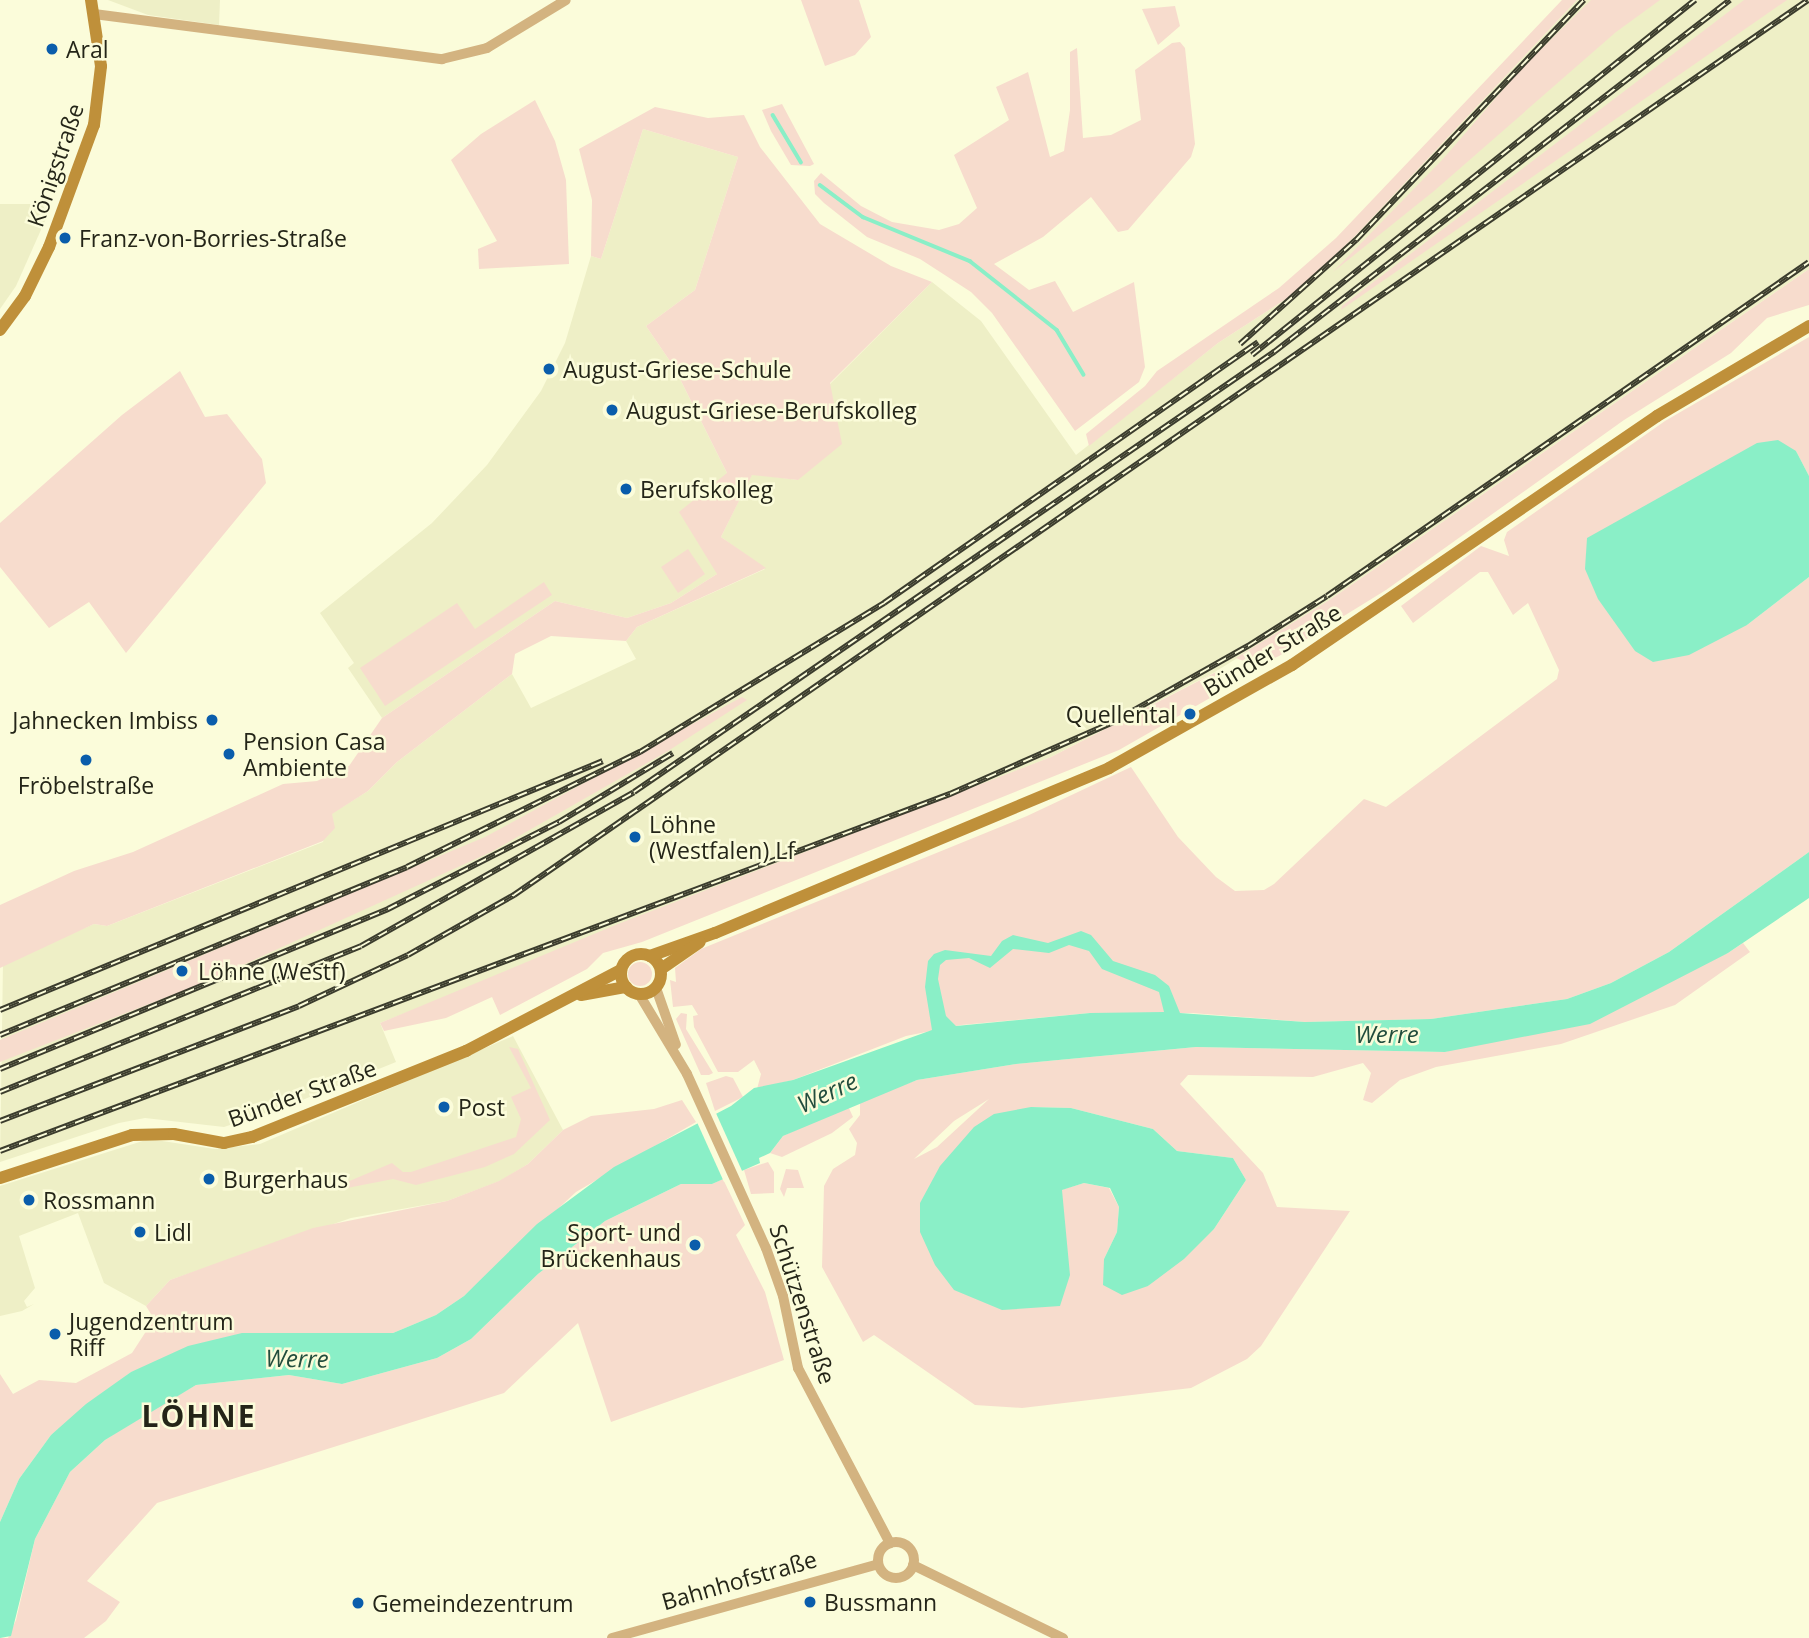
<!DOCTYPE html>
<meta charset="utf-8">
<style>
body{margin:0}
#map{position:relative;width:1809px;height:1638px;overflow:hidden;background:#fbfcda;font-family:"Open Sans",sans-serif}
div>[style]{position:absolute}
.built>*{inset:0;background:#eeefc6}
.green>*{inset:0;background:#f7dccd}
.round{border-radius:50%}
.water>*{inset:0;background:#8aefc7}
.pier>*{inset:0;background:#fbfcda}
.stream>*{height:3.5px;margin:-1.75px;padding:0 1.75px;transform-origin:1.75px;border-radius:1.75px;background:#8aefc7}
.tertiary>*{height:10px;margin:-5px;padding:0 5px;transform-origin:5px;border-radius:5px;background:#d3b380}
.tertiary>.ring{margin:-5px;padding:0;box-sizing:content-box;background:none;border:10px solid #d3b380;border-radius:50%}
.secondary>*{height:12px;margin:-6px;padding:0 6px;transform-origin:6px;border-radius:6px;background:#bf903a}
.secondary>.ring{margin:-6px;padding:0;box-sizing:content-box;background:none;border:12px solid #bf903a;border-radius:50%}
.rail>*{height:6px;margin-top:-3px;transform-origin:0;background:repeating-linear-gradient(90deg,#fbfcda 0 10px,#3b3c2d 0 20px);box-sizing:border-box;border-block:2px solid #3b3c2d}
.dots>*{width:19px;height:19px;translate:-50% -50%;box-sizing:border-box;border:4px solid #fbfcda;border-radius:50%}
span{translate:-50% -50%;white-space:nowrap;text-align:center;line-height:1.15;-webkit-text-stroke:5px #fbfcda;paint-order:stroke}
.poi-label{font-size:23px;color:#242518}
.left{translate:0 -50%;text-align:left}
.right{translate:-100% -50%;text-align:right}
.street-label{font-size:23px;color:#242518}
.water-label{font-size:24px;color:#224d3d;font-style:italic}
.district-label{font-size:30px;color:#242518;font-weight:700;letter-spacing:2px}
</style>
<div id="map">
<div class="built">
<i style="clip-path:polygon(108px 0,220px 0,219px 25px,148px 15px)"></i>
<i style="clip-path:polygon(1577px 0,1809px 0,1809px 269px,1331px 599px,1215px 672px,1051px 757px,380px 1023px,396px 1062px,295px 1103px,224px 1127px,145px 1118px,119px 1123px,0 1162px,3px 963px,94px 924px,107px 926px,323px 842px,331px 814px,368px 791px,397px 762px,512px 674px,531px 708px,636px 659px,626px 641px,637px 627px,765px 569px,721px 537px,752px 474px,798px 480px,830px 384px,932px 282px,981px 321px,1076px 455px,1218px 343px,1295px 293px,1356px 235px)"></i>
<i style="clip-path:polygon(643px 129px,738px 157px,695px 290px,646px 326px,674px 367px,727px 473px,717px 574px,671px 603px,627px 618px,555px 601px,382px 718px,348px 668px,354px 663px,320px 613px,432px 523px,487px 465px,541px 391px,565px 343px,591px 256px,601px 259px)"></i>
<i style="clip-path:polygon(0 204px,42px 204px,48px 214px,16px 286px,0 309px)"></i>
<i style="clip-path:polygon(513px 1036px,563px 1130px,528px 1164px,500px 1181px,447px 1201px,351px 1218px,170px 1280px,146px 1306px,104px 1283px,78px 1213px,19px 1236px,35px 1288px,24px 1301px,27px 1307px,34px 1304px,22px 1311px,0 1316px,0 1186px,149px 1139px,215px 1149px,260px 1144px)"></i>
</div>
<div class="green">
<i style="clip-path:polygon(801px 0,859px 0,871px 37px,855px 55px,825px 66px)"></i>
<i style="clip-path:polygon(1562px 0,1577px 0,1356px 235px,1295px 293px,1218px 343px,1089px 446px,1086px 434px,1145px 386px,1157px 371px,1279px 288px,1336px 238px)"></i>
<i style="clip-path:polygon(1591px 0,1660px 0,1616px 32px,1434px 191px,1333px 272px,1443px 159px,1519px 71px)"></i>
<i style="clip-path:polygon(1744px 0,1787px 0,1341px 310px,1342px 306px)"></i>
<i style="clip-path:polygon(1175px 6px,1180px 26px,1158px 45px,1142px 9px)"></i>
<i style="clip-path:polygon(1180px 42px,1185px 48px,1195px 144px,1191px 157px,1128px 230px,1118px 232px,1091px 197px,1043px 237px,994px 264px,1029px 290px,1055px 281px,1073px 312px,1134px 282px,1145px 367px,1139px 382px,1075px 431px,992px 313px,971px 292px,920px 259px,867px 237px,824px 203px,815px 194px,814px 181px,821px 173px,861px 206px,892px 222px,939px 230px,959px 224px,977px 208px,954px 155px,1009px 120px,996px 87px,1028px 72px,1050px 157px,1064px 151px,1070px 110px,1070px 52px,1077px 48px,1083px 138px,1111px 135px,1141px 120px,1135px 70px,1172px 43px)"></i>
<i style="clip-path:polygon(535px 100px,555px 141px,566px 180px,569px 264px,479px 269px,478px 249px,497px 241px,451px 160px,481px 134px)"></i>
<i style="clip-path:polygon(782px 104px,814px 164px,810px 166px,791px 165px,771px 131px,762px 110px)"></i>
<i style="clip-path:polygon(655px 107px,708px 118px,744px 115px,760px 147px,820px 224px,891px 266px,932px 282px,830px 383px,842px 444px,798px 480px,752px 475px,721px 537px,766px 568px,637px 627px,626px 641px,551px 636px,515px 654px,512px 674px,397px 762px,368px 791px,332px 814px,335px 828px,323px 841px,107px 926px,94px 924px,0 968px,0 905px,74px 871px,133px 852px,283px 784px,317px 781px,349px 766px,382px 718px,555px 601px,627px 618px,671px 603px,717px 574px,679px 512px,727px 473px,674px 367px,646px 326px,695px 290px,738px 157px,643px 129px,601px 259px,591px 256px,592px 200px,579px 149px)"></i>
<i style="clip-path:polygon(1809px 269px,1809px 305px,1767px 318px,1731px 353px,1624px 420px,1386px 590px,1279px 656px,1256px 666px,1236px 658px,1331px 599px)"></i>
<i style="clip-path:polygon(1809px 337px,1809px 476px,1796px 451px,1667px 495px,1587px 539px,1747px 625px,1809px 577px,1809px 852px,1669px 952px,1611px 983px,1567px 999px,1431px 1019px,1305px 1022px,1192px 1013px,1090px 1013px,961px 1025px,906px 1036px,793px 1080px,757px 1089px,761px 1074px,754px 1060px,738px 1072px,718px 1072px,694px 1027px,693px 1016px,698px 1015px,692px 1005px,673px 1007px,670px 980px,676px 982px,675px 968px,701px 949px,1027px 816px,1131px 767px,1178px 837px,1216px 877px,1235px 891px,1264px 890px,1274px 884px,1364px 799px,1386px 807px,1557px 679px,1559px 670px,1528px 603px,1513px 615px,1488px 572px,1480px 572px,1413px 623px,1401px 606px,1481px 546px,1509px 556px,1504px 540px,1507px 532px,1665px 421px)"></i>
<i style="clip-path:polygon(180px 371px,205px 417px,227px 414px,262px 459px,266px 483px,126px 653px,89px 602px,49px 628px,0 567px,0 523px,122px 415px)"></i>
<i style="clip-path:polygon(688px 549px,705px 574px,678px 593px,661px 567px)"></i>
<i style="clip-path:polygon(544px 582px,552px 595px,385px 706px,360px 668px,457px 603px,475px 629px)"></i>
<i style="clip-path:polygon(1216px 672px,1210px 698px,1119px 750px,642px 942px,603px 953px,587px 969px,500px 1015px,492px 997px,446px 1018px,384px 1031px,380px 1023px,618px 924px,1051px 757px)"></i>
<i style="clip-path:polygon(742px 697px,747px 700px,668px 751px,491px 852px,203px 983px,0 1062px,0 1040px,485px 837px)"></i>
<i style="clip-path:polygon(evenodd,1743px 943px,1750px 952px,1675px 1005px,1561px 1044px,1436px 1067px,1400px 1080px,1372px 1103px,1363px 1100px,1371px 1073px,1363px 1063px,1313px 1077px,1188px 1075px,1180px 1084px,1263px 1173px,1277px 1207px,1350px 1211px,1261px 1346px,1247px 1359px,1191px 1388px,1022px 1408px,975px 1405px,874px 1335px,863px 1342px,822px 1267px,824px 1186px,833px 1169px,855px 1155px,857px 1143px,849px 1129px,860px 1115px,860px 1101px,917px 1080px,1016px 1064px,1196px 1047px,1445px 1052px,1728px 953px,1743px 943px,989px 1099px,937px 1147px,914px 1159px,954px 1121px,989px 1099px,1743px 943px,1031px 1107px,1071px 1108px,1153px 1129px,1177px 1151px,1233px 1158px,1246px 1180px,1214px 1229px,1148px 1286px,1104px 1259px,1117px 1232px,1119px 1207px,1109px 1188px,1084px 1183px,1061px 1190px,1063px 1222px,1031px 1107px)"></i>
<i class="round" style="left:628px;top:962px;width:24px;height:24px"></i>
<i style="clip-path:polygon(681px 1013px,687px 1014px,686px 1029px,713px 1073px,709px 1075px,701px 1075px,676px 1019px)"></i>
<i style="clip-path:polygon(509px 1047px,518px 1049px,550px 1120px,514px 1154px,485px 1167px,416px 1185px,393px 1179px,347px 1188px,340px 1185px,392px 1163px,403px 1172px,411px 1172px,516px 1137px,521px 1119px,511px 1097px,531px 1088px)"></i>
<i style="clip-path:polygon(726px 1076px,733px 1078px,743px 1097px,715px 1111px,706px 1083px)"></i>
<i style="clip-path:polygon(682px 1100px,696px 1122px,576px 1192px,464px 1296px,436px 1315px,393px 1333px,317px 1334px,131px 1372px,51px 1435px,19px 1479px,0 1522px,0 1374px,13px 1394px,39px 1380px,76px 1383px,132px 1353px,154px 1319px,146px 1306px,170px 1280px,313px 1228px,447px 1201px,499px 1181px,528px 1164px,563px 1130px,591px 1116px,654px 1109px)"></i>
<i style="clip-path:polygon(848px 1106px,853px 1117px,832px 1133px,782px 1157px,770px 1153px,783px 1136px)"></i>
<i style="clip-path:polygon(768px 1162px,774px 1172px,774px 1193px,751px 1194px,744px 1170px)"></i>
<i style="clip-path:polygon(786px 1169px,798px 1170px,804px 1188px,787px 1188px,784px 1197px,780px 1189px)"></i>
<i style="clip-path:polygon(723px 1179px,745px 1225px,736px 1235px,765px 1292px,784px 1360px,611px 1422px,578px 1323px,504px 1393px,157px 1503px,87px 1581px,120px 1602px,106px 1621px,84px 1638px,8px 1638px,16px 1620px,35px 1539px,70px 1472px,105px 1440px,150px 1411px,196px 1385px,289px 1375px,342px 1384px,437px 1358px,471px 1339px,538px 1274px,605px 1221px,681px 1184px,712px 1184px)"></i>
</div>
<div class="water">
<i style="clip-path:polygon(1778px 440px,1796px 451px,1809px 476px,1809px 577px,1747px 625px,1689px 655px,1653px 662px,1635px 651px,1598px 599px,1585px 569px,1587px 538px,1757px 443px)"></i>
<i style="clip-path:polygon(evenodd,1809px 852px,1809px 898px,1728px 953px,1590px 1024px,1445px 1052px,1196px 1047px,1016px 1064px,917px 1080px,783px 1136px,770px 1153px,759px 1158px,760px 1163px,712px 1184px,681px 1184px,605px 1221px,538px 1274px,471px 1339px,437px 1358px,342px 1384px,289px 1375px,196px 1385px,105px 1440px,70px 1472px,35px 1539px,11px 1636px,0 1638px,0 1522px,19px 1479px,51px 1435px,86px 1404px,131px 1372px,188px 1346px,242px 1333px,393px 1333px,436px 1315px,464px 1296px,537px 1224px,614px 1167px,731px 1106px,754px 1088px,793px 1080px,932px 1030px,925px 987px,928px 961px,934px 954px,945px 950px,991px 956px,1002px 941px,1013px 935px,1048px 943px,1081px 931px,1091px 935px,1113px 961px,1155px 975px,1169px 986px,1180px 1013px,1305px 1022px,1431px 1019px,1567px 999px,1611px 983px,1669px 952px,1809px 852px,1069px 945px,1089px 951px,1102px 969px,1159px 992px,1164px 1012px,1090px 1013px,956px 1026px,946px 1016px,938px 979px,940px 965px,946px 960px,969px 958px,990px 968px,1013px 949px,1049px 953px,1069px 945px)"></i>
<i style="clip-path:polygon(1031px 1107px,1071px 1108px,1153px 1129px,1177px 1151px,1233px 1158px,1246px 1180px,1214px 1229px,1184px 1259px,1148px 1286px,1122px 1295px,1103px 1285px,1104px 1259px,1117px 1232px,1119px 1207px,1110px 1188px,1084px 1183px,1062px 1190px,1070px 1275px,1060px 1306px,1002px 1310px,954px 1290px,935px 1265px,920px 1232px,920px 1203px,940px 1166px,974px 1127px,994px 1114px)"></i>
</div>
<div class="pier">
<i style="clip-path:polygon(715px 1111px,743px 1173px,724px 1182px,696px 1120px)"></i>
</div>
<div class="stream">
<i style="left:773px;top:115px;width:55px;rotate:59.2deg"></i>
<i style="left:820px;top:185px;width:54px;rotate:36.7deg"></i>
<i style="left:863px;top:217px;width:116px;rotate:22.4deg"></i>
<i style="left:970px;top:261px;width:111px;rotate:38.4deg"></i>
<i style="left:1057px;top:330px;width:52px;rotate:59deg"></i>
</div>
<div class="tertiary">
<i style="left:94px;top:14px;width:351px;rotate:7.4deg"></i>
<i style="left:442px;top:59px;width:46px;rotate:-13.7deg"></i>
<i style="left:487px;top:48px;width:92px;rotate:-31.3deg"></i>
<i style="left:656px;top:988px;width:60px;rotate:70.7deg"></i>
<i style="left:639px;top:994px;width:93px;rotate:59deg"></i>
<i style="left:687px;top:1074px;width:191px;rotate:65.6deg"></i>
<i style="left:766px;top:1248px;width:51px;rotate:70.5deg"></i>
<i style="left:783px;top:1296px;width:74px;rotate:78.2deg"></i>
<i style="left:798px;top:1368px;width:198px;rotate:62.3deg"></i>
<i class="ring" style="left:878px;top:1542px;width:26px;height:26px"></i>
<i style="left:913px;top:1565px;width:167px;rotate:26deg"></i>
<i style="left:612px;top:1638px;width:276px;rotate:-15.5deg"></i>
</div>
<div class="secondary">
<i style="left:0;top:330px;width:42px;rotate:-53.7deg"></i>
<i style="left:25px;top:296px;width:55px;rotate:-63.9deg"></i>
<i style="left:49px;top:247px;width:130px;rotate:-69.8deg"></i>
<i style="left:94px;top:125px;width:59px;rotate:-83.2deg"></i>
<i style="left:101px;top:66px;width:67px;rotate:-98.6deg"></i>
<i class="ring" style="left:621px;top:954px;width:28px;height:28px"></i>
<i style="left:650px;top:956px;width:69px;rotate:-19.5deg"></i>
<i style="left:715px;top:933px;width:427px;rotate:-22.7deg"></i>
<i style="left:1109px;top:768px;width:210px;rotate:-29.4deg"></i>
<i style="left:1292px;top:665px;width:442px;rotate:-34.3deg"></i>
<i style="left:1657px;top:416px;width:177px;rotate:-30.6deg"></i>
<i style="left:661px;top:969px;width:47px;rotate:-34.7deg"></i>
<i style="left:581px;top:995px;width:46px;rotate:-10.1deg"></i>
<i style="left:0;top:1178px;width:139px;rotate:-18deg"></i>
<i style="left:132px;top:1135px;width:42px;rotate:-1.4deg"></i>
<i style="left:174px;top:1134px;width:51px;rotate:10.2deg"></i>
<i style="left:224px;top:1143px;width:29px;rotate:-12deg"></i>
<i style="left:252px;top:1137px;width:231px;rotate:-21.9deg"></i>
<i style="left:466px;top:1051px;width:175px;rotate:-27.6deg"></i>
</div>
<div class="rail">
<i style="left:1240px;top:344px;width:156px;rotate:-41.9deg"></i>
<i style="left:1356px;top:240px;width:331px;rotate:-46.5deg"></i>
<i style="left:1252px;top:355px;width:568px;rotate:-38.71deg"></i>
<i style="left:0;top:1010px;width:652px;rotate:-22.44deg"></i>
<i style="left:0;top:1035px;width:440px;rotate:-22.4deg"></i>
<i style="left:407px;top:867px;width:260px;rotate:-26.3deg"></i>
<i style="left:640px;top:752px;width:286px;rotate:-31.4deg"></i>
<i style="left:884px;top:603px;width:456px;rotate:-34.9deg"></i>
<i style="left:0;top:1069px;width:420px;rotate:-22.4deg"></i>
<i style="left:388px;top:909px;width:192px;rotate:-27deg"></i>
<i style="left:559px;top:822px;width:133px;rotate:-31.2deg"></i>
<i style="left:0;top:1092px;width:389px;rotate:-22deg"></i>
<i style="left:361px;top:946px;width:313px;rotate:-29.4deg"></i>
<i style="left:634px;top:792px;width:777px;rotate:-34.51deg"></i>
<i style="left:1274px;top:352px;width:576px;rotate:-37.67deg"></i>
<i style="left:0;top:1121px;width:320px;rotate:-21deg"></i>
<i style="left:299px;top:1006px;width:120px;rotate:-25.1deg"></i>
<i style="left:408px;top:955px;width:122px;rotate:-29.5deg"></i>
<i style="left:514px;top:895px;width:1573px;rotate:-34.67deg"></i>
<i style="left:0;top:1151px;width:1015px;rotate:-20.6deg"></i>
<i style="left:950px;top:794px;width:178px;rotate:-23.8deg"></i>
<i style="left:1113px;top:722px;width:155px;rotate:-29.4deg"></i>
<i style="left:1248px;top:646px;width:93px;rotate:-32.3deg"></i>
<i style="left:1327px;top:596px;width:586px;rotate:-34.72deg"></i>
</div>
<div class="dots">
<i style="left:52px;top:49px;background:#0a5dab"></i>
<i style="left:65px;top:238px;background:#0a5dab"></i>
<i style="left:549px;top:369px;background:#0a5dab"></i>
<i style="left:612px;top:410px;background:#0a5dab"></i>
<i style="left:626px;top:489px;background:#0a5dab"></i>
<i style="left:1190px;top:714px;background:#0a5dab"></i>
<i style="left:212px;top:720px;background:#0a5dab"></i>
<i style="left:229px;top:754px;background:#0a5dab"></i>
<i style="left:86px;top:760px;background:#0a5dab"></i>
<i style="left:635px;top:837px;background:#0a5dab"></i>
<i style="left:182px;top:971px;background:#0a5dab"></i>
<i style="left:444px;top:1107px;background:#0a5dab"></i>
<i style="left:209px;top:1179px;background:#0a5dab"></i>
<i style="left:29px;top:1200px;background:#0a5dab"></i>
<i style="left:140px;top:1232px;background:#0a5dab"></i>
<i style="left:695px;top:1245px;background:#0a5dab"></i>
<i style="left:55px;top:1334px;background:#0a5dab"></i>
<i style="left:810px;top:1602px;background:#0a5dab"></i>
<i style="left:358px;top:1603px;background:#0a5dab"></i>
</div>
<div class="poi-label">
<span class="left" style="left:66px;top:49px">Aral</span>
<span class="left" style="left:79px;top:238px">Franz-von-Borries-Straße</span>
<span class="left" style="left:563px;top:369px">August-Griese-Schule</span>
<span class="left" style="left:626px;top:410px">August-Griese-Berufskolleg</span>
<span class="left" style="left:640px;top:489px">Berufskolleg</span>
<span class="right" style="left:1176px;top:714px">Quellental</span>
<span class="right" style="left:198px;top:720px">Jahnecken Imbiss</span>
<span class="left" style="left:243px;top:754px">Pension Casa<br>Ambiente</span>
<span style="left:86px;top:785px">Fröbelstraße</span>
<span class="left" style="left:649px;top:837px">Löhne<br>(Westfalen) Lf</span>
<span class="left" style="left:198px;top:971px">Löhne (Westf)</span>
<span class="left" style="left:458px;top:1107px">Post</span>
<span class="left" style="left:223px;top:1179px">Burgerhaus</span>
<span class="left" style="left:43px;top:1200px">Rossmann</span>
<span class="left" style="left:154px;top:1232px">Lidl</span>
<span class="right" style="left:681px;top:1245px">Sport- und<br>Brückenhaus</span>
<span class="left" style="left:69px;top:1334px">Jugendzentrum<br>Riff</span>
<span class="left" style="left:824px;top:1602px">Bussmann</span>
<span class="left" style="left:372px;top:1603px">Gemeindezentrum</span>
</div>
<div class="street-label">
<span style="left:55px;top:165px;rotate:-71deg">Königstraße</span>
<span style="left:1272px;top:650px;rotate:-31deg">Bünder Straße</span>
<span style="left:302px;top:1093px;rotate:-20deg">Bünder Straße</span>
<span style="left:803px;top:1304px;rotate:72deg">Schützenstraße</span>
<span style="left:739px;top:1580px;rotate:-16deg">Bahnhofstraße</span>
</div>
<div class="water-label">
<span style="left:1387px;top:1034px">Werre</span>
<span style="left:827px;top:1092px;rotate:-25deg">Werre</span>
<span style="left:297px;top:1358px;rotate:1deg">Werre</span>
</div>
<div class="district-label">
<span style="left:199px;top:1416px">LÖHNE</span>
</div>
</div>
